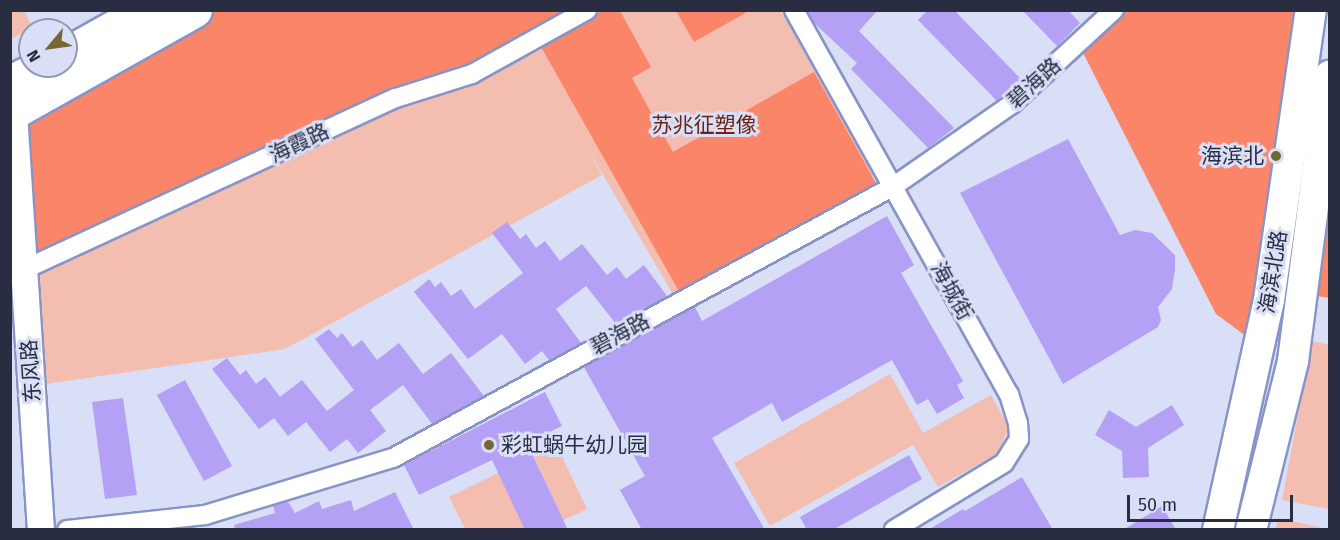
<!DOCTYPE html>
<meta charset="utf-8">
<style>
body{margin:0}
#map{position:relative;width:1340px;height:540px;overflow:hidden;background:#d9dff6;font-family:"Fira Sans","Noto Sans SC",sans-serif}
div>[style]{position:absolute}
.green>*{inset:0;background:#f3bdb0}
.forest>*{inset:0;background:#fb8569}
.building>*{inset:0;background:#b4a0f4}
.roads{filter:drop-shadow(2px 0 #8894c8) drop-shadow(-2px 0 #8894c8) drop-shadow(0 2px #8894c8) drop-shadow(0 -2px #8894c8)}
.street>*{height:18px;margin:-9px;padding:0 9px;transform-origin:9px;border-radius:9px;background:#fff}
.secondary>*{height:26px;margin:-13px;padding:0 13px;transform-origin:13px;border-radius:13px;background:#fff}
.primary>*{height:30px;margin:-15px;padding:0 15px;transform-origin:15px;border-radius:15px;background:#fff}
.highway>*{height:33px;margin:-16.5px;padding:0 16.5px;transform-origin:16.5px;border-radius:16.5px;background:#fff}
.dots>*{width:16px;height:16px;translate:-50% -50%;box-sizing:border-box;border:3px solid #d9dff6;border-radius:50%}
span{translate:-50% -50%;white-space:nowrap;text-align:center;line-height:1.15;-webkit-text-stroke:6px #d9dff6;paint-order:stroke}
.street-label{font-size:21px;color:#282d42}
.park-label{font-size:21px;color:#6c2312}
.poi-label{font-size:21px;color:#282d42}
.right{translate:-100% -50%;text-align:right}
.left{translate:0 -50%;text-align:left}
.frame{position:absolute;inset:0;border:12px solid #282d42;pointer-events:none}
.north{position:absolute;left:18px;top:18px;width:60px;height:60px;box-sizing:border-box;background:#d9dff6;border:2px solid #9298ae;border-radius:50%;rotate:241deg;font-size:16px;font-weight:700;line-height:24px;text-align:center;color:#282d42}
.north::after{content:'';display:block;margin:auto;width:21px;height:27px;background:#756734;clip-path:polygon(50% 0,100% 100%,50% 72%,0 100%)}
.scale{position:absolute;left:1127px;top:495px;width:166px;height:27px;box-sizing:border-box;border:3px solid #282d42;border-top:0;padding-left:8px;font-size:18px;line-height:21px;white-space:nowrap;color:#282d42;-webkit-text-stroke:4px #d9dff6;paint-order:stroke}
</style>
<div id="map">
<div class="green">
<i style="clip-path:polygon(11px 10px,24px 11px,33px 28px,11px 39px)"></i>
<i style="clip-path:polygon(591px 11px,781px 11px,873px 175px,677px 301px,585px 144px,602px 175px,285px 349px,33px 386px,25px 271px)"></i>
<i style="clip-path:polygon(1312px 341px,1329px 345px,1329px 509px,1282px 500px)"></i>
<i style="clip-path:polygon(890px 374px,923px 433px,991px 395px,1009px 427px,998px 453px,938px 487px,913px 445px,770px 526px,734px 463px)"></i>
<i style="clip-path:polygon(557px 446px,587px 509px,545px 529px,465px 529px,449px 497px,498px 473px,552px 496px,534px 457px)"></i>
<i style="clip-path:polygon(1278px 518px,1327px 529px,1276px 529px)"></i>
</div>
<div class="forest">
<i style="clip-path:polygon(192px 11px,583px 11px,471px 71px,26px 268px,15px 113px)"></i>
<i style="clip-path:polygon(602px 11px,620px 11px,651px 67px,632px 78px,673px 152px,814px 72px,877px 185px,681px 295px,540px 45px)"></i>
<i style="clip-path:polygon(676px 11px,749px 11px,694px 42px)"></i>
<i style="clip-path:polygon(1117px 11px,1309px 11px,1258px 345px,1216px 314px,1079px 45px)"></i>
<i style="clip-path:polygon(1329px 182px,1329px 298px,1312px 295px)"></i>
</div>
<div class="building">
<i style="clip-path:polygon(807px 10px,878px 10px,859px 31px,954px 128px,928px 148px,851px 69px,857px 63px,814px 23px)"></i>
<i style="clip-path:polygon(928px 10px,954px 10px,1021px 79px,997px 101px,918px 20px)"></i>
<i style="clip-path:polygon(1022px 10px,1068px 10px,1080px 23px,1057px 46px)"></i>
<i style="clip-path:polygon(1068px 139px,1120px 235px,1135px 230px,1152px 233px,1175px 255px,1175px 270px,1172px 289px,1158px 307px,1161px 320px,1158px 327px,1063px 384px,960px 193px)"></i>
<i style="clip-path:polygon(887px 216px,914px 265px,901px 273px,963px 381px,957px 385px,964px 398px,937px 414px,928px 399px,917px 405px,892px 360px,782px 422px,772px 403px,712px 438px,765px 530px,642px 530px,620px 490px,645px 476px,584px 367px,695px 307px,702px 321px)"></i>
<i style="clip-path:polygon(507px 222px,520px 239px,526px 234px,536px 248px,545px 241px,560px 261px,582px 244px,607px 275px,617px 267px,626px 279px,644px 265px,667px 296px,616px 324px,586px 286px,556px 309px,581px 343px,549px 360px,542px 351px,525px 364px,502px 334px,468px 359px,414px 292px,429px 279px,435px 287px,441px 282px,451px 296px,461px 289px,475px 309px,523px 273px,492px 233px)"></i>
<i style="clip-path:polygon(329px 329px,337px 338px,342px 333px,353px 347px,362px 340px,377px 360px,399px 343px,423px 374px,451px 353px,484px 396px,432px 424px,403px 385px,370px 410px,386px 431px,358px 453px,347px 439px,330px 452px,306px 422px,288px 436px,274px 418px,259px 429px,212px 369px,227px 358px,240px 375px,246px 370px,256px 384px,265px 377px,280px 397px,302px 380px,327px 411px,354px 390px,315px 339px)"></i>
<i style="clip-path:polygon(185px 380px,232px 466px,204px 481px,157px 395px)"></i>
<i style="clip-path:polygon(545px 392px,562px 426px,527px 443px,568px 530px,525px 530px,492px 460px,419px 495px,404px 465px)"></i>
<i style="clip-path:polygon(123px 398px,137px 495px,105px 499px,92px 402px)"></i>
<i style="clip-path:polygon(1172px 405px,1184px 425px,1148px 448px,1149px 477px,1123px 478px,1122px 451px,1095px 435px,1109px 410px,1136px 427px)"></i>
<i style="clip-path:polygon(909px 455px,922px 479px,833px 530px,807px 530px,800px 517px)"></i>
<i style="clip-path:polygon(1022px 477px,1053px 530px,928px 530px,963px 509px,965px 511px)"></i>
<i style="clip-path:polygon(395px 492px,414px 530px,235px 530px,234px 525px,275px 513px,273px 506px,288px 502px,295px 513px,319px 501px,322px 509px,351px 500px,354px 511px)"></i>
<i style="clip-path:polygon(1162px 506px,1176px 530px,1123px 530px)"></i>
</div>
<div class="roads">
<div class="street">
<i style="left:794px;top:10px;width:440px;rotate:60.8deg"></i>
<i style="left:1009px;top:394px;width:30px;rotate:73deg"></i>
<i style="left:1018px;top:423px;width:16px;rotate:86deg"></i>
<i style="left:1019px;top:439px;width:28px;rotate:122deg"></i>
<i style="left:1004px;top:463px;width:129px;rotate:148.7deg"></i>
<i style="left:10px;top:276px;width:425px;rotate:-24.8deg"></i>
<i style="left:396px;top:98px;width:80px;rotate:-17.5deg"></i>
<i style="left:472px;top:74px;width:132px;rotate:-29.1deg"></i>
<i style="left:67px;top:530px;width:139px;rotate:-6.2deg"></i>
<i style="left:205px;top:515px;width:196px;rotate:-16.9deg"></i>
<i style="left:393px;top:458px;width:570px;rotate:-28.5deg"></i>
<i style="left:894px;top:186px;width:144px;rotate:-34.8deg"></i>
<i style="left:1012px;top:104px;width:139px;rotate:-42.7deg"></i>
</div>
<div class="secondary">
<i style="left:10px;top:105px;width:9px;rotate:63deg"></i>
<i style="left:14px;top:113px;width:418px;rotate:86.3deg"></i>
</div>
<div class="primary">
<i style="left:1218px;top:530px;width:236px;rotate:-77.5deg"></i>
<i style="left:1269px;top:300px;width:293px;rotate:-81.8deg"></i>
<i style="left:1251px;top:530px;width:174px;rotate:-76deg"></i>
<i style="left:1293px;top:361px;width:288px;rotate:-82.6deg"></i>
</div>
<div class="highway">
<i style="left:66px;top:54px;width:90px;rotate:-29.4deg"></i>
<i style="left:10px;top:82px;width:36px;rotate:-27deg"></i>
<i style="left:10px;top:114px;width:212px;rotate:-29.3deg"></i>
</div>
</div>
<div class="dots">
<i style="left:1276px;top:156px;background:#756734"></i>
<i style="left:489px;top:445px;background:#756734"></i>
</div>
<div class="street-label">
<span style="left:1034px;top:83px;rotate:-42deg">碧海路</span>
<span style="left:299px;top:143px;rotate:-25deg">海霞路</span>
<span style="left:1273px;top:272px;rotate:-81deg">海滨北路</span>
<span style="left:952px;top:291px;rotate:61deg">海城街</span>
<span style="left:620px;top:334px;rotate:-28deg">碧海路</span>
<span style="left:31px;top:371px;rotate:-94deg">东风路</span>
</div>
<div class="park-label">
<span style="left:704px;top:125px">苏兆征塑像</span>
</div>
<div class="poi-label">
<span class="right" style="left:1264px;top:156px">海滨北</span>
<span class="left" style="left:501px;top:445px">彩虹蜗牛幼儿园</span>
</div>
<div class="frame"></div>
<div class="north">N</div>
<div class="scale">50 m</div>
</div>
